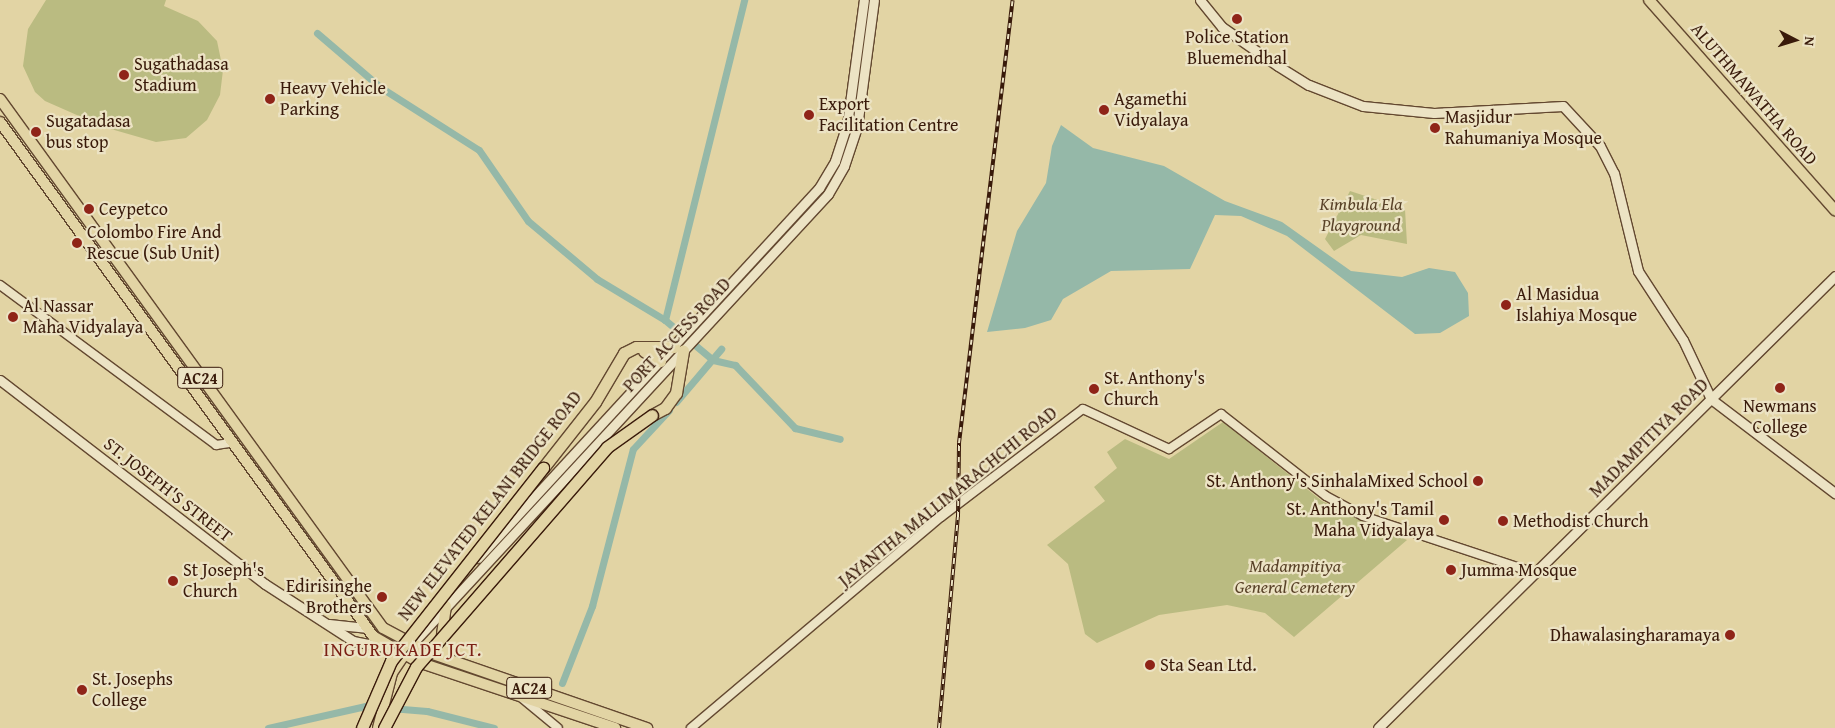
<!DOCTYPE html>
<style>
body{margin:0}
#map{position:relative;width:1835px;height:728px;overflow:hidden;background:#e2d4a4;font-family:"Gentium Book Plus",serif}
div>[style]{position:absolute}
.green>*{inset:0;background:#babb81}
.water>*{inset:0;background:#95b8a8}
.canal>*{height:7px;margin:-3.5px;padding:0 3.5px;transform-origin:3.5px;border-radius:3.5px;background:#95b8a8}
.roads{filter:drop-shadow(1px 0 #634830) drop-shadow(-1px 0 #634830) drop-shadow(0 1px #634830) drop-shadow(0 -1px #634830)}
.tertiary>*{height:8px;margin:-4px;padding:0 4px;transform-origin:4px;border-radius:4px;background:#ece3c4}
.secondary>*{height:9px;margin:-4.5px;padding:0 4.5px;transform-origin:4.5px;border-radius:4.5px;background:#ece3c4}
.primary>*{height:10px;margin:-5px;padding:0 5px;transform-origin:5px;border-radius:5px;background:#e2d4a4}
.motorway>*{height:11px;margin:-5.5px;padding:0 5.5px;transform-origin:5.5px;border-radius:5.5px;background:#e2d4a4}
.rail>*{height:4px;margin-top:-2px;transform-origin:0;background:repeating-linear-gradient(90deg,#ece3c4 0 5.5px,#391a0a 0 11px);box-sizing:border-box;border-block:1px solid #391a0a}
.bridges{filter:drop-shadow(1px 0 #391a0a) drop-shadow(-1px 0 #391a0a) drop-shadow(0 1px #391a0a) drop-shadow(0 -1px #391a0a)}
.motorway-bridge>*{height:11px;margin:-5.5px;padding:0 5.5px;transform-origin:5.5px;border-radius:5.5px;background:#e2d4a4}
.dots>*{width:14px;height:14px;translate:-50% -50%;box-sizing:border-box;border:2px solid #ece3c4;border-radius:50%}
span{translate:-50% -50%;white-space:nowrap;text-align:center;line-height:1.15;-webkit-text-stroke:4.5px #ece3c4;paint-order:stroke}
.shield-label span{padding:1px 4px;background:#ece3c4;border:1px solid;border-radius:4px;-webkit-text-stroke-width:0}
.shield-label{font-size:16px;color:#391a0a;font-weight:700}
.poi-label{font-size:18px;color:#391a0a}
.left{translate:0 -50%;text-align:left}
.right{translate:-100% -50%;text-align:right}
.street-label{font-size:18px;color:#391a0a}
.park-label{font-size:18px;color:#594228;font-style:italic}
.neighbourhood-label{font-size:19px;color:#7a1f14;letter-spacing:1px}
.north{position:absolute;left:1770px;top:15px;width:50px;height:50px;-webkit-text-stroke:4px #ece3c4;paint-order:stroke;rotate:95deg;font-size:14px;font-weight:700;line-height:20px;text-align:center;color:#391a0a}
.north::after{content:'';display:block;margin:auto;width:18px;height:22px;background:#391a0a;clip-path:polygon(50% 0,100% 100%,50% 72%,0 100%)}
</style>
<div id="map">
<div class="green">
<i style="clip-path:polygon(46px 0,166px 0,164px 6px,198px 21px,217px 41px,223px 70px,220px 95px,207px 120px,186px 138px,156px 142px,104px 127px,45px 101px,35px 92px,23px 66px,28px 29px)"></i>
<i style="clip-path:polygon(1350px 191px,1405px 209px,1407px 244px,1361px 235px,1334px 251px,1325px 239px)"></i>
<i style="clip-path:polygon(1223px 422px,1322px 501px,1407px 540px,1294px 637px,1265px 613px,1227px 605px,1159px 615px,1097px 643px,1085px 634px,1068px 564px,1047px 545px,1105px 501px,1094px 487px,1117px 468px,1107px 452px,1125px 439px,1169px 459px)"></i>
</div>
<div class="water">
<i style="clip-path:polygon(1061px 125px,1093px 148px,1164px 166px,1225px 201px,1282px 222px,1351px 271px,1402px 277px,1429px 268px,1455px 272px,1468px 293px,1469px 316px,1440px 333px,1415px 334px,1287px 236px,1241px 216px,1215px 215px,1190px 269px,1111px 271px,1063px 299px,1051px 320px,1025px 328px,987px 332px,1017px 231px,1046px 183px,1052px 146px)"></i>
</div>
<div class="canal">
<i style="left:317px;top:33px;width:83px;rotate:40.6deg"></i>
<i style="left:380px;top:87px;width:117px;rotate:32.5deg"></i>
<i style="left:479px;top:150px;width:86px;rotate:55.4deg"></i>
<i style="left:528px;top:221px;width:90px;rotate:40deg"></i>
<i style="left:597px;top:279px;width:79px;rotate:31.1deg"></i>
<i style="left:665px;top:320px;width:330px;rotate:-76.1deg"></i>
<i style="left:665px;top:320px;width:62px;rotate:39.8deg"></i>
<i style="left:713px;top:360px;width:23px;rotate:13deg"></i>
<i style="left:735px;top:365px;width:87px;rotate:46.4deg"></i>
<i style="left:795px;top:428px;width:46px;rotate:13.7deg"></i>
<i style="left:676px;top:402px;width:70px;rotate:-49.7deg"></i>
<i style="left:562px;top:683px;width:83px;rotate:-68.7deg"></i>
<i style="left:592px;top:606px;width:162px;rotate:-75.4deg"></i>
<i style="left:633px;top:449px;width:53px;rotate:-47.3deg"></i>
<i style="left:268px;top:728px;width:100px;rotate:-12.7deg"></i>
<i style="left:366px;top:706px;width:61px;rotate:4.7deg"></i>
<i style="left:427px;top:711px;width:69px;rotate:14.2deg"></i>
</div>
<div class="roads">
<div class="tertiary">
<i style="left:0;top:285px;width:269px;rotate:36.5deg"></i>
<i style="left:216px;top:445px;width:15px;rotate:-8deg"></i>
<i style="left:523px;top:699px;width:45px;rotate:39.6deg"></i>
<i style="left:691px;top:728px;width:327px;rotate:-40.2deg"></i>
<i style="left:941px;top:517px;width:178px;rotate:-37.3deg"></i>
<i style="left:1083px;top:409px;width:95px;rotate:24.9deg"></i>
<i style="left:1169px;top:449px;width:63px;rotate:-33.9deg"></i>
<i style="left:1221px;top:414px;width:133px;rotate:38deg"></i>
<i style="left:1326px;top:496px;width:42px;rotate:28.4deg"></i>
<i style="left:1363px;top:516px;width:181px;rotate:18.3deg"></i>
</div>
<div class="secondary">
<i style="left:1200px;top:0;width:35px;rotate:51deg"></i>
<i style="left:1222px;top:27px;width:68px;rotate:34.9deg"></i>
<i style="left:1278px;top:66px;width:36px;rotate:32deg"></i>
<i style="left:1309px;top:85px;width:58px;rotate:21.3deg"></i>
<i style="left:1363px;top:106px;width:71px;rotate:5.6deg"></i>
<i style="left:1434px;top:113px;width:129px;rotate:-3.1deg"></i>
<i style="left:1563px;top:106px;width:54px;rotate:47.2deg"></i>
<i style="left:1600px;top:146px;width:30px;rotate:63deg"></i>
<i style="left:1614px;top:173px;width:101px;rotate:76.2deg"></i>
<i style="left:1638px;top:271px;width:82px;rotate:56.9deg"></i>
<i style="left:1683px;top:340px;width:65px;rotate:64.6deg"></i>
<i style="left:1711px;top:399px;width:156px;rotate:37.2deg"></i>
<i style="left:0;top:380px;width:334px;rotate:37.6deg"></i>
<i style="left:265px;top:584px;width:105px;rotate:32.9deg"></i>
<i style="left:353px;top:641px;width:36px;rotate:11deg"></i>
<i style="left:478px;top:558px;width:503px;rotate:-47.34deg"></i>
<i style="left:819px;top:188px;width:31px;rotate:-59deg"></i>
<i style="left:835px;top:161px;width:38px;rotate:-72deg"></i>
<i style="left:847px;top:125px;width:126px;rotate:-82.3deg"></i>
<i style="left:329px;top:624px;width:37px;rotate:6deg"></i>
<i style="left:411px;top:645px;width:614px;rotate:-47.24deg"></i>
<i style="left:828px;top:194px;width:32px;rotate:-60deg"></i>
<i style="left:844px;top:166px;width:41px;rotate:-71.6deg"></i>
<i style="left:857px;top:127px;width:128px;rotate:-82.4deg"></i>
<i style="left:1378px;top:728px;width:643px;rotate:-44.68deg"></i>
</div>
<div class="primary">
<i style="left:1649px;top:0;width:281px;rotate:48.5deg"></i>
<i style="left:0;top:99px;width:653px;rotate:54.1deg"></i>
<i style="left:383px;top:628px;width:53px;rotate:28deg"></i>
<i style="left:430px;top:653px;width:230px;rotate:19.1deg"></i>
<i style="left:0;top:122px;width:635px;rotate:54.03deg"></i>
<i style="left:373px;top:636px;width:52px;rotate:30deg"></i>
<i style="left:418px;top:662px;width:208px;rotate:18.5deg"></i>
<i style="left:446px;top:606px;width:36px;rotate:98deg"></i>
<i style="left:441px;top:642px;width:18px;rotate:68deg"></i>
<i style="left:378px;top:728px;width:57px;rotate:-75.7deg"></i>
<i style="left:392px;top:673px;width:25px;rotate:-56deg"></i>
</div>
<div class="motorway">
<i style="left:644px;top:351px;width:19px;rotate:32deg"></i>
<i style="left:652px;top:415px;width:15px;rotate:-28deg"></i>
<i style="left:665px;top:408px;width:19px;rotate:-54deg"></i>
<i style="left:676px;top:393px;width:43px;rotate:-80.5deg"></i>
<i style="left:543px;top:468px;width:84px;rotate:-51.8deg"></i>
<i style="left:595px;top:402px;width:57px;rotate:-59.4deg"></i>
<i style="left:624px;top:353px;width:13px;rotate:-27deg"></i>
<i style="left:636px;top:347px;width:38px"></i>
</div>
</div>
<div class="rail">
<i style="left:939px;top:728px;width:212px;rotate:-84.9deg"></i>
<i style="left:958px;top:517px;width:74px;rotate:-89.2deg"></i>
<i style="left:959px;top:443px;width:446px;rotate:-83.1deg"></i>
</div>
<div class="bridges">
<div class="motorway-bridge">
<i style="left:362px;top:728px;width:73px;rotate:-66.6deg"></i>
<i style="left:391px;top:661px;width:246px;rotate:-51.8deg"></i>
<i style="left:384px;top:728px;width:69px;rotate:-62.3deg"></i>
<i style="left:416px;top:667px;width:291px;rotate:-49deg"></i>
<i style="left:607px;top:447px;width:55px;rotate:-35.4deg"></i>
</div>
</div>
<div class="dots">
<i style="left:1237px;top:19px;background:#8f2418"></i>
<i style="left:124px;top:75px;background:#8f2418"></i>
<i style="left:270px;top:99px;background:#8f2418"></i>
<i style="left:1104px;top:110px;background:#8f2418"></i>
<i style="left:809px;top:115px;background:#8f2418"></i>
<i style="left:1435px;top:128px;background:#8f2418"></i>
<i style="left:36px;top:132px;background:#8f2418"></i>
<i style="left:89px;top:209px;background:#8f2418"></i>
<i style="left:77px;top:243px;background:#8f2418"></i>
<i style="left:1506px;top:305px;background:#8f2418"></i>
<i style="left:13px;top:317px;background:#8f2418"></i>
<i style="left:1780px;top:388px;background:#8f2418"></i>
<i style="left:1094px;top:389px;background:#8f2418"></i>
<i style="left:1478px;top:481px;background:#8f2418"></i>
<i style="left:1444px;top:520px;background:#8f2418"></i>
<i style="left:1503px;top:521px;background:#8f2418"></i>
<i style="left:1451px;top:570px;background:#8f2418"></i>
<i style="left:173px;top:581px;background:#8f2418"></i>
<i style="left:382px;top:597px;background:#8f2418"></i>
<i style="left:1730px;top:635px;background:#8f2418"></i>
<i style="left:1150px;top:665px;background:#8f2418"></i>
<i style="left:82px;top:690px;background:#8f2418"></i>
</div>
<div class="shield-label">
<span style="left:200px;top:378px">AC24</span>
<span style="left:529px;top:688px">AC24</span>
</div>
<div class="poi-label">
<span style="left:1237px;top:48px">Police Station<br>Bluemendhal</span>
<span class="left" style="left:134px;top:75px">Sugathadasa<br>Stadium</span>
<span class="left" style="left:280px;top:99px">Heavy Vehicle<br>Parking</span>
<span class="left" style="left:1114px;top:110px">Agamethi<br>Vidyalaya</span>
<span class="left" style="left:819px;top:115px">Export<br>Facilitation Centre</span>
<span class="left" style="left:1445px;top:128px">Masjidur<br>Rahumaniya Mosque</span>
<span class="left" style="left:46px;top:132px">Sugatadasa<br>bus stop</span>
<span class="left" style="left:99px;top:209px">Ceypetco</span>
<span class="left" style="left:87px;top:243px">Colombo Fire And<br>Rescue (Sub Unit)</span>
<span class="left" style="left:1516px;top:305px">Al Masidua<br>Islahiya Mosque</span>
<span class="left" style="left:23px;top:317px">Al Nassar<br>Maha Vidyalaya</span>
<span class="left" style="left:1104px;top:389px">St. Anthony's<br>Church</span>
<span style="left:1780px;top:417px">Newmans<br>College</span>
<span class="right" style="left:1468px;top:481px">St. Anthony's SinhalaMixed School</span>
<span class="right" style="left:1434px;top:520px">St. Anthony's Tamil<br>Maha Vidyalaya</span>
<span class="left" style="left:1513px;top:521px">Methodist Church</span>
<span class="left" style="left:1461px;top:570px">Jumma Mosque</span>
<span class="left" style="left:183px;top:581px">St Joseph's<br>Church</span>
<span class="right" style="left:372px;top:597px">Edirisinghe<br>Brothers</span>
<span class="right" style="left:1720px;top:635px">Dhawalasingharamaya</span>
<span class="left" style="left:1160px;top:665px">Sta Sean Ltd.</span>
<span class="left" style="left:92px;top:690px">St. Josephs<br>College</span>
</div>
<div class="street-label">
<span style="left:1754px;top:94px;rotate:49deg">ALUTHMAWATHA ROAD</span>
<span style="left:677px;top:335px;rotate:-47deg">PORT ACCESS ROAD</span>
<span style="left:1649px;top:438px;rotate:-45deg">MADAMPITIYA ROAD</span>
<span style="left:168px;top:490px;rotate:38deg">ST. JOSEPH'S STREET</span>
<span style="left:948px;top:497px;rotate:-39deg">JAYANTHA MALLIMARACHCHI ROAD</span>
<span style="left:490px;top:506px;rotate:-52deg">NEW ELEVATED KELANI BRIDGE ROAD</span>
</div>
<div class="park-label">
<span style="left:1361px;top:215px">Kimbula Ela<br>Playground</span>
<span style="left:1295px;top:577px">Madampitiya<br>General Cemetery</span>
</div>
<div class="neighbourhood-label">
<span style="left:403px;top:650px">INGURUKADE JCT.</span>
</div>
<div class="north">N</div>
</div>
